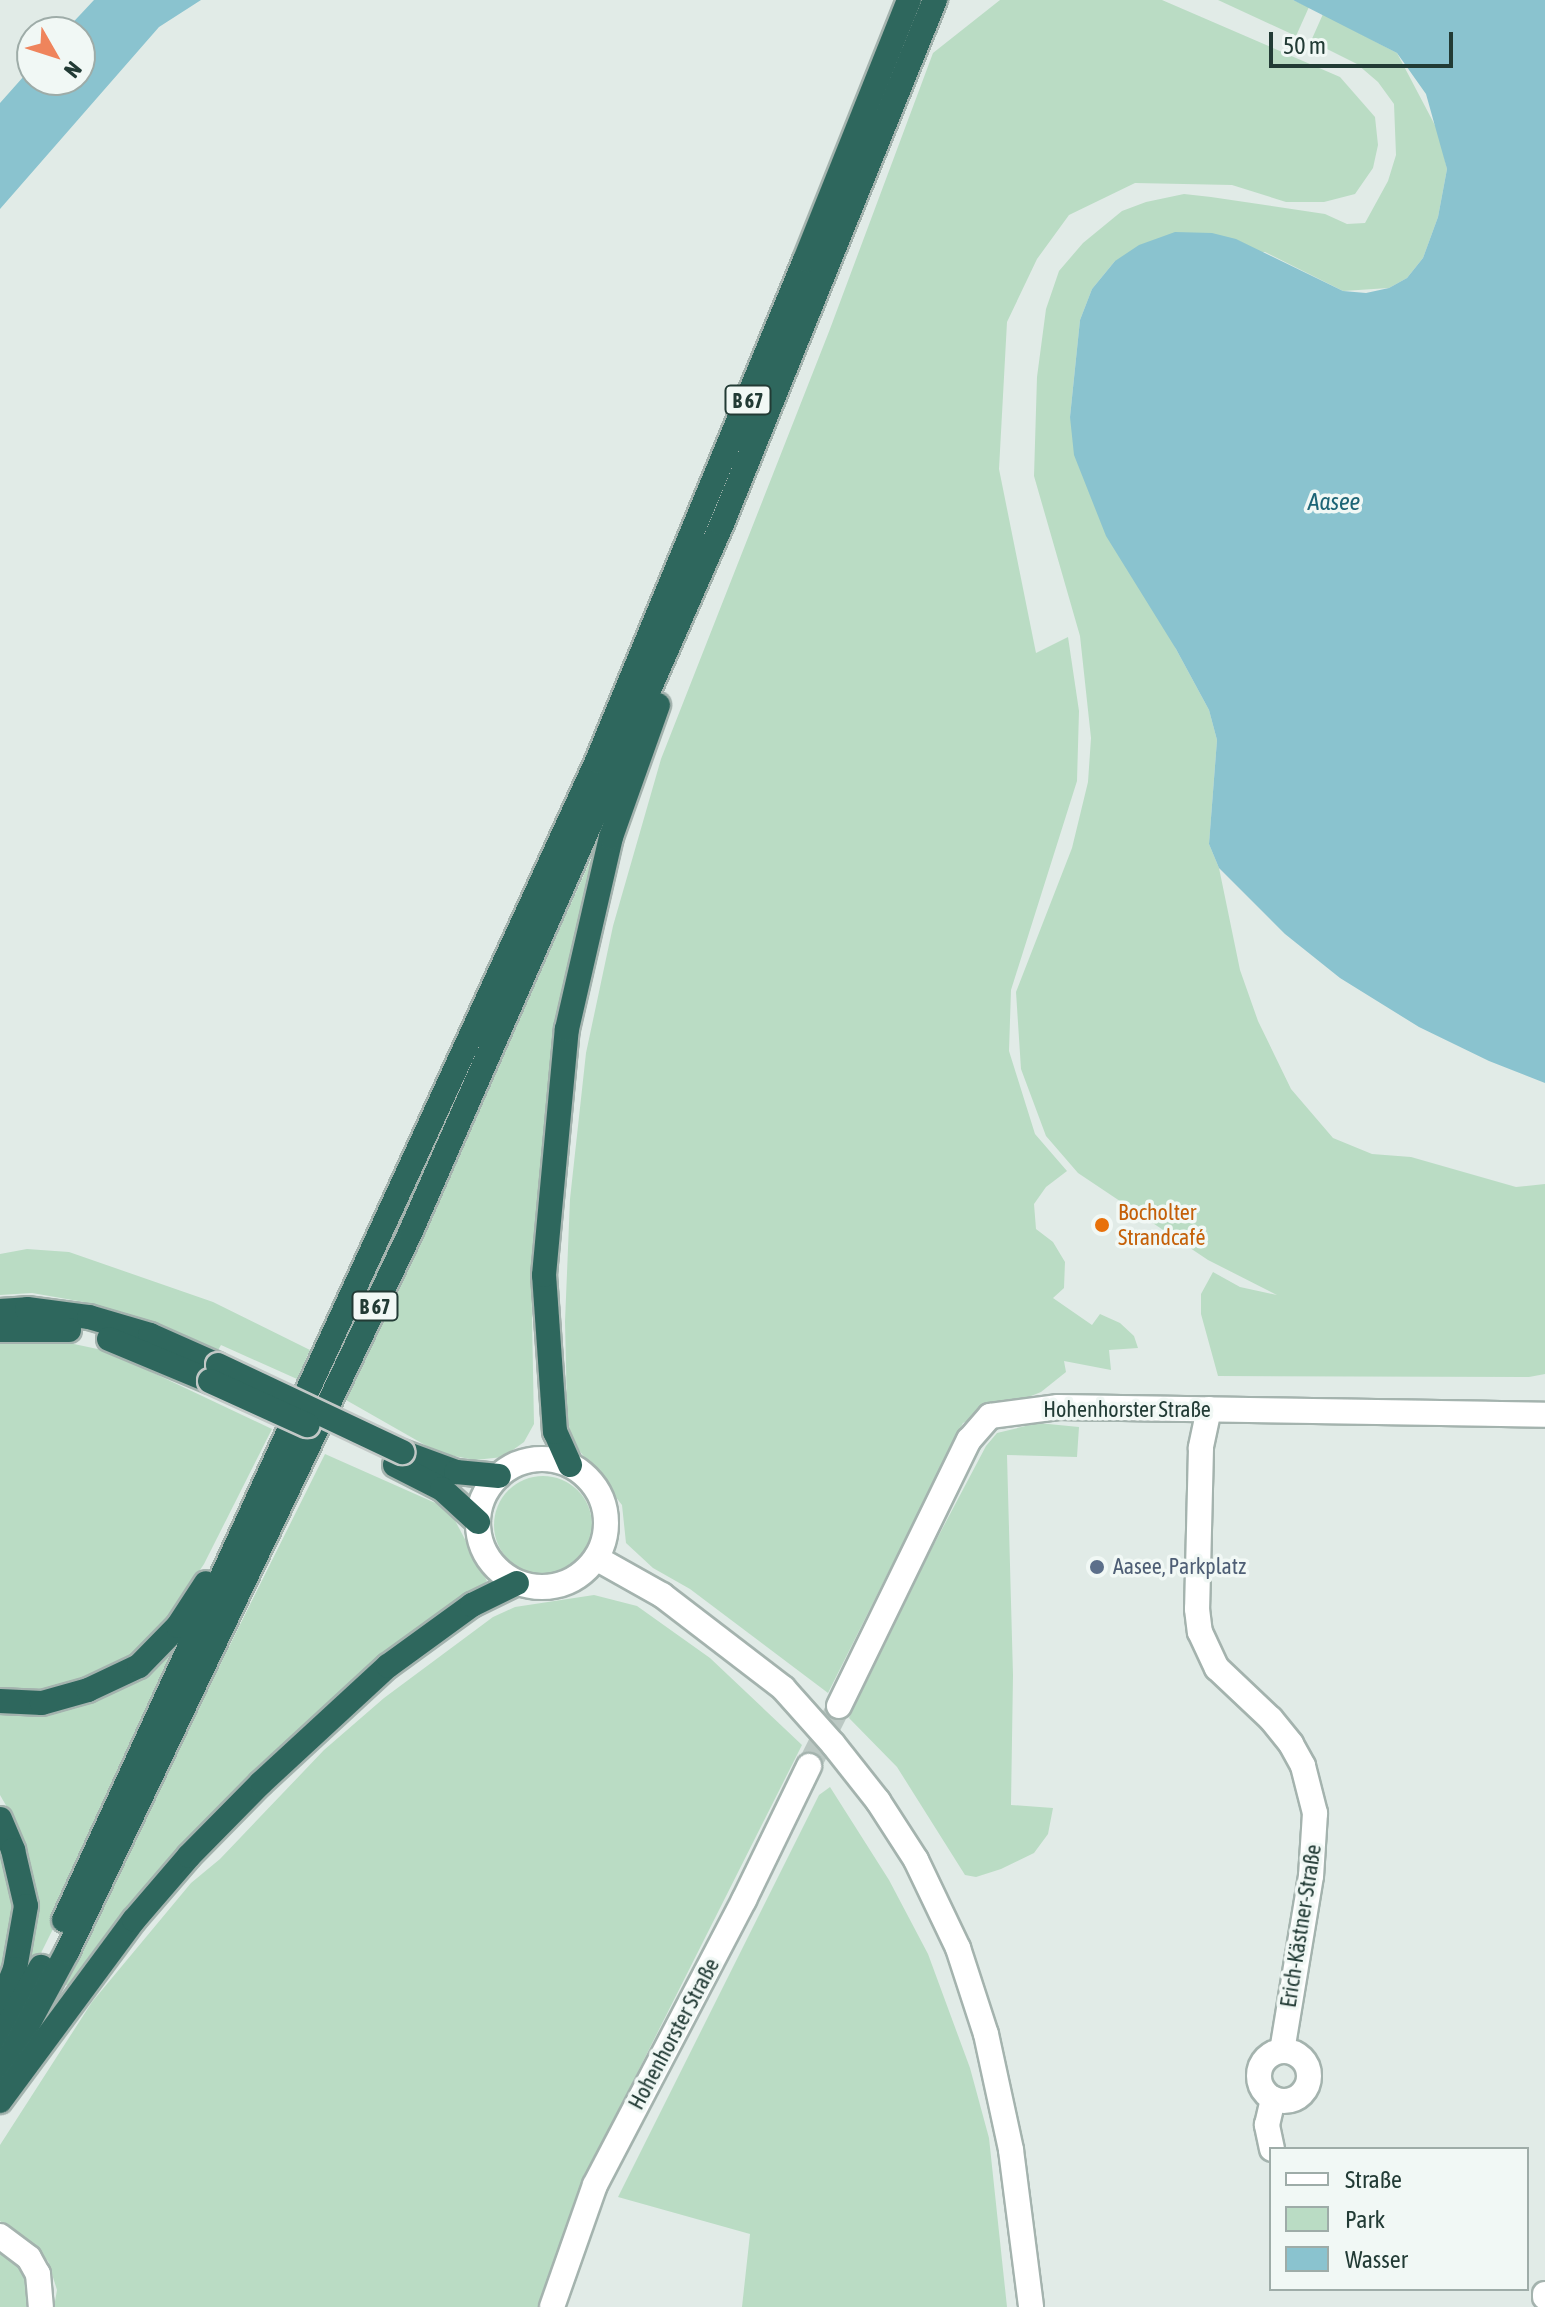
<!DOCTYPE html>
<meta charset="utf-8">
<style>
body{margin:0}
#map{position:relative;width:1545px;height:2307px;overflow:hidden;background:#e1ebe7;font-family:"Asap Condensed",sans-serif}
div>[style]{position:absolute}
.green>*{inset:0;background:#badcc4}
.round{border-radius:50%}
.water>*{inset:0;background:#8ac3cf}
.street-tunnel>*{height:24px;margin-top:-12px;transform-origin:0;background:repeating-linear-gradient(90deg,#bbc8c3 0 24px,transparent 0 36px)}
.roads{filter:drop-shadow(2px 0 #a4b3ae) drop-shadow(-2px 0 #a4b3ae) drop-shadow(0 2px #a4b3ae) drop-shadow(0 -2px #a4b3ae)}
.street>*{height:24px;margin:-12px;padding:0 12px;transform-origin:12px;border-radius:12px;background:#fff}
.street>.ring{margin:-12px;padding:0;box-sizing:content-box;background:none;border:24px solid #fff;border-radius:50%}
.secondary>*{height:24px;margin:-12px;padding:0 12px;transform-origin:12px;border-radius:12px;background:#fff}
.secondary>.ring{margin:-12px;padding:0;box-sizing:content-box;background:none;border:24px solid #fff;border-radius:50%}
.highway>*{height:24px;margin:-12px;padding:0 12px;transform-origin:12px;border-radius:12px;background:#2e675d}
.bridges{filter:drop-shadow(2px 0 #c1c8c6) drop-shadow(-2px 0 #c1c8c6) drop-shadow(0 2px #c1c8c6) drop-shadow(0 -2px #c1c8c6)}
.highway-bridge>*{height:24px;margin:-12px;padding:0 12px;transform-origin:12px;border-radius:12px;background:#2e675d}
.dots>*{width:22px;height:22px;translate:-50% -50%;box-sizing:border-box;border:4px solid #f1f8f5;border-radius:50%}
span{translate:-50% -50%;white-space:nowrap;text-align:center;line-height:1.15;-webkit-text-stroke:7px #f1f8f5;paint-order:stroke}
.shield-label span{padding:2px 6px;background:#f1f8f5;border:2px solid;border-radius:6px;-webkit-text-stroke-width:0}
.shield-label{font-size:20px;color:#223b35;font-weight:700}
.food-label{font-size:22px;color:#c56008}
.left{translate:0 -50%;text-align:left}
.street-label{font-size:22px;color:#223b35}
.service-label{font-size:22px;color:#4e5e75}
.water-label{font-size:24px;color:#1d6576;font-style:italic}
.legend{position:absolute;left:1269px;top:2147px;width:260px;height:144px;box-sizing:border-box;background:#f1f8f5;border:2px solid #9eaca8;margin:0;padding:10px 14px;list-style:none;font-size:24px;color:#223b35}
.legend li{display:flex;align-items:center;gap:16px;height:40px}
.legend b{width:40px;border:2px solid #9eaca8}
.north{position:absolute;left:16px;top:16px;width:80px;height:80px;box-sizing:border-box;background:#f1f8f5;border:2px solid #9eaca8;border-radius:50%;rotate:129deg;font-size:22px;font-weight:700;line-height:32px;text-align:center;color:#223b35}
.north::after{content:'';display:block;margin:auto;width:28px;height:36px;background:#ef845c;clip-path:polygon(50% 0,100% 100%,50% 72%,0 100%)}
.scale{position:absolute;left:1269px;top:32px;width:184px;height:36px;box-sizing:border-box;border:4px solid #223b35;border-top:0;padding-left:10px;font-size:24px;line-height:28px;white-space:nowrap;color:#223b35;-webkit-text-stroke:6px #f1f8f5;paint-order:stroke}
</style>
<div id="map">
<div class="green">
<i style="clip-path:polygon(1000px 0,1162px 0,1340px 77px,1375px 117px,1378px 145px,1373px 168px,1355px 194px,1324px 202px,1286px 202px,1232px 185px,1135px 183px,1069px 215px,1037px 259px,1007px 322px,999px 469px,1036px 653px,1068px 637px,1079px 711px,1077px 781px,1011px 990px,1009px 1051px,1035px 1134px,1067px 1171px,1046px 1187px,1034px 1204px,1036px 1229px,1053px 1242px,1065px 1262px,1064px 1288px,1053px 1298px,1092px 1325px,1100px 1314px,1120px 1323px,1134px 1336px,1138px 1348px,1109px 1350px,1111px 1370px,1064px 1361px,1066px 1372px,1041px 1392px,963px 1423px,828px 1693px,690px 1589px,653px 1568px,626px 1543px,622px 1505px,571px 1440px,567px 1410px,565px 1322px,570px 1199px,586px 1053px,613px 926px,661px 759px,830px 329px,933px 53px)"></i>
<i style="clip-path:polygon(1218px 0,1293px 0,1309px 7px,1296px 36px)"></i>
<i style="clip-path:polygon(1323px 14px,1397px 53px,1438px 131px,1447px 169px,1438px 217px,1423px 258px,1407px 278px,1389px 288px,1343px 291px,1265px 252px,1115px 261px,1092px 289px,1080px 320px,1070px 417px,1176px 649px,1209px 710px,1217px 740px,1209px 844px,1219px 868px,1240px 970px,1258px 1021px,1291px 1089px,1333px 1138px,1372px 1154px,1411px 1157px,1516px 1187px,1545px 1184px,1545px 1374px,1529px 1377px,1218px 1376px,1201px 1314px,1201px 1294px,1213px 1272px,1240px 1287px,1277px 1295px,1208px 1260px,1078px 1173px,1046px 1136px,1021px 1069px,1016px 992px,1072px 848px,1088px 782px,1091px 738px,1080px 636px,1034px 476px,1037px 377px,1046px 309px,1059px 271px,1083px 243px,1122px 211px,1146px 202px,1184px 194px,1211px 197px,1325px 214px,1347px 224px,1365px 223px,1388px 181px,1396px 155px,1394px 104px,1378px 82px,1357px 64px,1311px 41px)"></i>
<i style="clip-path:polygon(596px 848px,553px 1039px,531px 1262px,534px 1424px,524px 1442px,503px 1457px,475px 1460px,439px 1453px,346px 1400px)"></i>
<i style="clip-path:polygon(27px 1249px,69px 1252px,213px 1302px,310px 1350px,297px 1379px,221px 1345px,216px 1354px,148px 1322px,84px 1302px,32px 1293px,0 1295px,0 1254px)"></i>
<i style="clip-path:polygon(55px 1340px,107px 1351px,272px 1429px,204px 1564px,162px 1627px,115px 1669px,56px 1688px,8px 1692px,0 1690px,0 1343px)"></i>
<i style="clip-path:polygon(1038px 1423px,1079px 1427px,1077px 1457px,1007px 1455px,1013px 1675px,1011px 1805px,1053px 1808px,1048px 1834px,1034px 1853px,1001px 1869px,976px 1877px,965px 1875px,897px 1767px,849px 1718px,931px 1550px,986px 1446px,997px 1433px)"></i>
<i style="clip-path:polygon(325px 1454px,449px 1509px,487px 1581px,369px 1670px,259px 1765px,120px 1915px,70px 1986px,61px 1984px)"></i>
<i class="round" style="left:494px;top:1476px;width:98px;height:98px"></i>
<i style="clip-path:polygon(594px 1595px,637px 1606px,710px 1658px,802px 1745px,616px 2115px,538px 2307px,54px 2307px,57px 2290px,48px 2261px,0 2221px,0 2145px,92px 2002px,191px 1883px,220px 1859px,324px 1750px,384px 1698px,493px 1617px,515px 1607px)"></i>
<i style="clip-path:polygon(188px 1628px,61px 1913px,19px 1997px,25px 1852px,15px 1821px,0 1795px,0 1710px,39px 1712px,67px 1709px,99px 1698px)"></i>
<i style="clip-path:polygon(830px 1787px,889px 1880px,928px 1954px,970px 2068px,989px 2138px,1007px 2307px,742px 2307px,750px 2234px,618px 2197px,819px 1795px)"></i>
<i style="clip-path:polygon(0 1839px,17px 1912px,0 1983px)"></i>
<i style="clip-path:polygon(0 2254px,16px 2263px,31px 2291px,27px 2307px,0 2307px)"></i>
</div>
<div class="water">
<i style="clip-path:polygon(94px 0,201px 0,159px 27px,0 209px,0 103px,32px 67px,32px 80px,80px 80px,80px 32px,64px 32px)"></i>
<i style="clip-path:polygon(1293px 0,1545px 0,1545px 1083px,1489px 1061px,1419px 1027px,1340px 978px,1285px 934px,1219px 868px,1209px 844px,1217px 740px,1209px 710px,1176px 649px,1106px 536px,1074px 455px,1070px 417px,1080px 320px,1092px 289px,1115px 261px,1139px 245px,1175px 232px,1212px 233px,1236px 239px,1343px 291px,1366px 293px,1389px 288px,1407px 278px,1423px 258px,1438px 217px,1447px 169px,1426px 94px,1397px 53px)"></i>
</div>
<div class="street-tunnel">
<i style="left:809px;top:1766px;width:67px;rotate:-63.4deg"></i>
</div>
<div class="roads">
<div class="street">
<i style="left:1209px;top:1409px;width:40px;rotate:102deg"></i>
<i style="left:1201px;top:1448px;width:161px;rotate:91.4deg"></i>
<i style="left:1197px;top:1609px;width:23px;rotate:83deg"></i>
<i style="left:1200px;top:1632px;width:40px;rotate:65deg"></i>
<i style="left:1217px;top:1668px;width:74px;rotate:43.4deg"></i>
<i style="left:1271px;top:1719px;width:32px;rotate:51deg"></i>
<i style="left:1291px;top:1744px;width:25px;rotate:61deg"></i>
<i style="left:1303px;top:1766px;width:49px;rotate:75.7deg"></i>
<i style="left:1315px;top:1813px;width:63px;rotate:93.6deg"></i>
<i style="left:1311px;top:1876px;width:177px;rotate:99.4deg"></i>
<i style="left:839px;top:1706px;width:296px;rotate:-64deg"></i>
<i style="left:969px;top:1440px;width:32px;rotate:-49deg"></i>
<i style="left:990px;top:1416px;width:69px;rotate:-7.5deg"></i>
<i style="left:1058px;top:1407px;width:487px;rotate:0.9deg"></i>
<i class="ring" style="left:1259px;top:2051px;width:26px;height:26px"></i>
<i style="left:1272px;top:2149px;width:25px;rotate:-102deg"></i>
<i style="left:1267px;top:2125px;width:27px;rotate:-77deg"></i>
<i style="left:0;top:2236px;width:36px;rotate:37deg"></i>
<i style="left:29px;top:2258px;width:18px;rotate:61deg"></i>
<i style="left:38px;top:2274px;width:33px;rotate:85deg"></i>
<i style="left:1545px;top:2294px;width:3px;rotate:90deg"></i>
<i style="left:552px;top:2307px;width:129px;rotate:-70.6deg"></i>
<i style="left:595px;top:2185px;width:322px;rotate:-62.4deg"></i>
<i style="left:744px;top:1900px;width:149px;rotate:-64.1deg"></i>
</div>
<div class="secondary">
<i class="ring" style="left:478px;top:1459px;width:104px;height:104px"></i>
<i style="left:596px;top:1558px;width:76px;rotate:29.3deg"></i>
<i style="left:662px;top:1595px;width:153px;rotate:37.5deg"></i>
<i style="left:783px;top:1688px;width:75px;rotate:48.2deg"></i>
<i style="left:833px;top:1744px;width:73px;rotate:51.7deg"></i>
<i style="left:878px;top:1801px;width:70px;rotate:57.2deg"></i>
<i style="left:916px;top:1860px;width:98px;rotate:64.5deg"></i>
<i style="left:958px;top:1948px;width:90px;rotate:72deg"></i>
<i style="left:986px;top:2034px;width:119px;rotate:77.8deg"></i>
<i style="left:1011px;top:2150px;width:158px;rotate:82.7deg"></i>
</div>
<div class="highway">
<i style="left:0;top:1311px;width:27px;rotate:-4deg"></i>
<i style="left:27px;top:1309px;width:63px;rotate:7.4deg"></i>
<i style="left:89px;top:1317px;width:64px;rotate:16.4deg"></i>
<i style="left:150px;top:1335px;width:74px;rotate:23.8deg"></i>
<i style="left:0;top:1330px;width:69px"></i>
<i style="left:109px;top:1339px;width:109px;rotate:22.6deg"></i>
<i style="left:402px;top:1452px;width:58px;rotate:20.3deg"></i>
<i style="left:456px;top:1472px;width:43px;rotate:5.3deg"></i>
<i style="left:395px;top:1465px;width:53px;rotate:27.1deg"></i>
<i style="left:442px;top:1489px;width:49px;rotate:42.5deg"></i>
<i style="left:570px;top:1465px;width:36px;rotate:-114deg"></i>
<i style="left:555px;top:1432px;width:157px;rotate:-94deg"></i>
<i style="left:544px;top:1275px;width:247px;rotate:-84.7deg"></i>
<i style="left:567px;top:1029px;width:197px;rotate:-77.1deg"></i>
<i style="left:611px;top:837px;width:140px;rotate:-70.4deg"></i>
<i style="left:0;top:1701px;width:42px;rotate:2.7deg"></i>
<i style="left:42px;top:1703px;width:48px;rotate:-15.8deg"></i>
<i style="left:88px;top:1690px;width:56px;rotate:-25.2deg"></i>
<i style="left:139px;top:1666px;width:56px;rotate:-45.7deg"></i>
<i style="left:178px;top:1626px;width:51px;rotate:-56.9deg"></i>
<i style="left:0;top:1819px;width:34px;rotate:67deg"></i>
<i style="left:13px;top:1850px;width:57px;rotate:76.9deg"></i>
<i style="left:26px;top:1906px;width:64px;rotate:99.9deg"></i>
<i style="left:15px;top:1969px;width:40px;rotate:112deg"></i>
<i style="left:64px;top:1920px;width:1276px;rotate:-65.3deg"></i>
<i style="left:597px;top:761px;width:542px;rotate:-67.45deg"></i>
<i style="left:805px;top:260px;width:280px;rotate:-68.2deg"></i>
<i style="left:0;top:2040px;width:84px;rotate:-60.7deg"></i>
<i style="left:0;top:2076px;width:141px;rotate:-61.6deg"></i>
<i style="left:67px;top:1952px;width:799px;rotate:-64.49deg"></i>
<i style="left:411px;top:1231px;width:772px;rotate:-66.26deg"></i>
<i style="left:722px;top:524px;width:566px;rotate:-67.88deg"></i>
<i style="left:0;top:2101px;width:225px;rotate:-53.5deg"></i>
<i style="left:134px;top:1920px;width:84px;rotate:-49.3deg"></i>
<i style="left:189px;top:1856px;width:103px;rotate:-45.4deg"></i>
<i style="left:261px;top:1783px;width:173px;rotate:-42.7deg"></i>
<i style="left:388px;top:1666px;width:104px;rotate:-36deg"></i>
<i style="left:472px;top:1605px;width:50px;rotate:-26.1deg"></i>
</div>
</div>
<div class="bridges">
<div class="highway-bridge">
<i style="left:218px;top:1365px;width:204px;rotate:25.3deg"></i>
<i style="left:210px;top:1381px;width:107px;rotate:24.4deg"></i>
</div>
</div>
<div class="dots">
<i style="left:1102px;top:1225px;background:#e8710a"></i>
<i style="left:1097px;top:1567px;background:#5c6f8a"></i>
</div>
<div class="shield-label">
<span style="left:748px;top:400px">B 67</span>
<span style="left:375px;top:1306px">B 67</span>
</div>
<div class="food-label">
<span class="left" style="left:1118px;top:1225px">Bocholter<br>Strandcafé</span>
</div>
<div class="street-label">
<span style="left:1127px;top:1410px">Hohenhorster Straße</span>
<span style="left:1301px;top:1926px;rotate:-81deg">Erich-Kästner-Straße</span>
<span style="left:674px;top:2034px;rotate:-62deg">Hohenhorster Straße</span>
</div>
<div class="service-label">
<span class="left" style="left:1113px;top:1567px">Aasee, Parkplatz</span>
</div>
<div class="water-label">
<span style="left:1334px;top:502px">Aasee</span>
</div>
<ul class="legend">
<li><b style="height:10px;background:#fff"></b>Straße</li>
<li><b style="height:22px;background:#badcc4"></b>Park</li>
<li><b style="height:22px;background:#8ac3cf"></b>Wasser</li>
</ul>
<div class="north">N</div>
<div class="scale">50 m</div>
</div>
